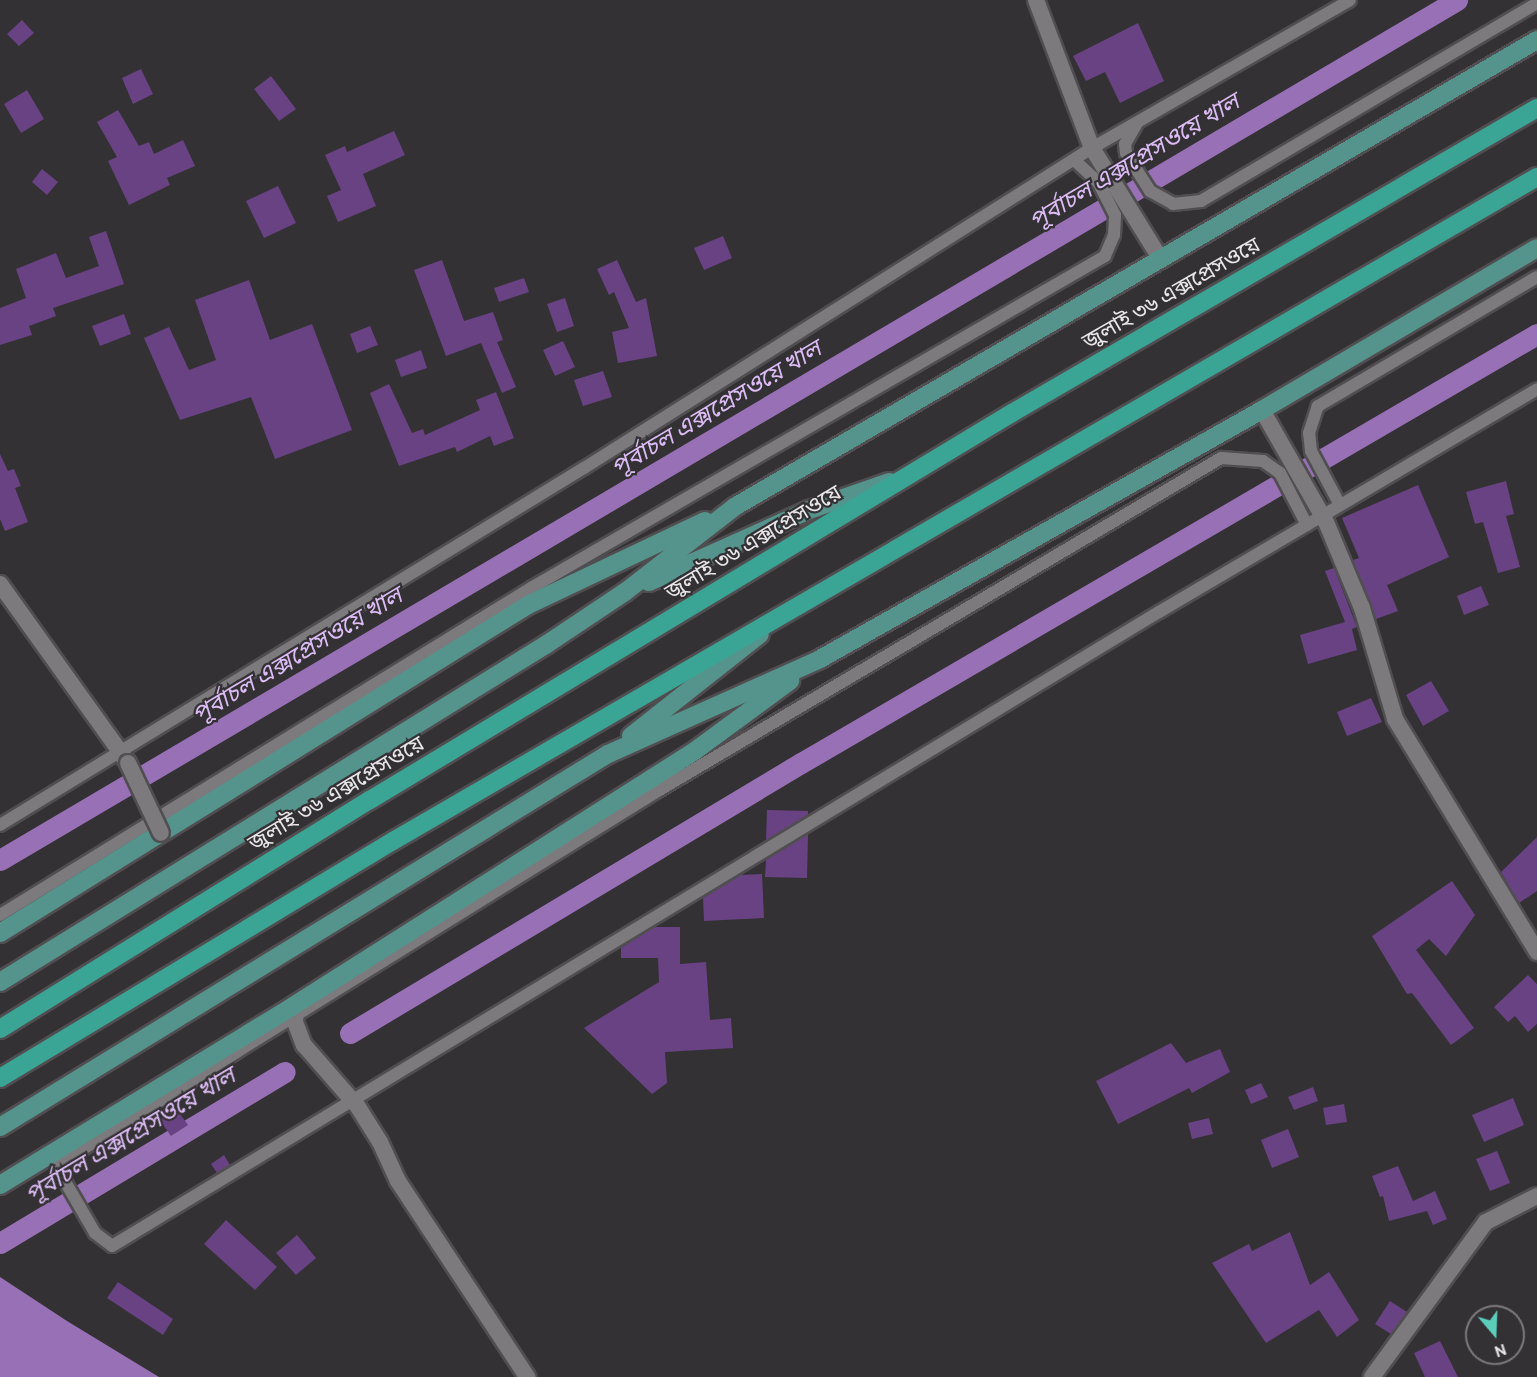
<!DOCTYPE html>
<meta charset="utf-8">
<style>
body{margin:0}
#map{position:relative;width:1537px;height:1377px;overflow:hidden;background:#333134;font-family:Cabin,"Noto Sans Bengali",sans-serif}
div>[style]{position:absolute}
.water>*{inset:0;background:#9870b5}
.canal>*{height:21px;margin:-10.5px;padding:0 10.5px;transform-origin:10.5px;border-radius:10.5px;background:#9870b5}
.building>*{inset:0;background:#694283}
.roads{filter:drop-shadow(2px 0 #504e51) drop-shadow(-2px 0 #504e51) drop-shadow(0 2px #504e51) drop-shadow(0 -2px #504e51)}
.pedestrian>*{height:12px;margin:-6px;padding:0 6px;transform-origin:6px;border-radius:6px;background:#7d7a7e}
.minor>*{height:16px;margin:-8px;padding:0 8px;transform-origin:8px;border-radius:8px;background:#7d7a7e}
.primary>*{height:18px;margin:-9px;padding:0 9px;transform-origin:9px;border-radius:9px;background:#55948c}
.motorway>*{height:18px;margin:-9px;padding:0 9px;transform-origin:9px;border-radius:9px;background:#3ba595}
.bridges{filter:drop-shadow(2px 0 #504e51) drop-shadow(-2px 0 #504e51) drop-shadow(0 2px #504e51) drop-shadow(0 -2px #504e51)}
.minor-bridge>*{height:16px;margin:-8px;padding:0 8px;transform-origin:8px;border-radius:8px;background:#7d7a7e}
span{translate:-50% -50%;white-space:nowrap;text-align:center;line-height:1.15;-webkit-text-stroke:4.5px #333134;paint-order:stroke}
.street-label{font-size:22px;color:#e8e6e9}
.water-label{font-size:24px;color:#dcbcf4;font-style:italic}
.north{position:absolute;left:1465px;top:1305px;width:60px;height:60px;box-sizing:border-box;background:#333134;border:2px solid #7b797c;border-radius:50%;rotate:161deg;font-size:16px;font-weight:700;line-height:24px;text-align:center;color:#e8e6e9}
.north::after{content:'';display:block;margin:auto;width:21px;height:27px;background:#5bcebb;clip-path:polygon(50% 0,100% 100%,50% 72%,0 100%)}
</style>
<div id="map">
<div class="water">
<i style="clip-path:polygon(0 1277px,67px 1321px,159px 1377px,0 1377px)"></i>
</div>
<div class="canal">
<i style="left:0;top:860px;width:1692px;rotate:-30.55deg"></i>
<i style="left:350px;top:1033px;width:526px;rotate:-30.91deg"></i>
<i style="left:801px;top:763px;width:852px;rotate:-30.24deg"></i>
<i style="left:0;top:1243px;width:332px;rotate:-31deg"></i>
</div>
<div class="building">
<i style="clip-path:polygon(22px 20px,34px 33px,19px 46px,7px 34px)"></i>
<i style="clip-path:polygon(1138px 23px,1164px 81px,1120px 103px,1105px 72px,1086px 81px,1073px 56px)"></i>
<i style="clip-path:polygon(141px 69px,153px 94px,133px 104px,122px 78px)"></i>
<i style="clip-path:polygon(271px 76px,296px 109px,279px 121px,254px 89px)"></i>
<i style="clip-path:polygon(27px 90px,44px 119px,21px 133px,4px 104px)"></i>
<i style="clip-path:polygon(118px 110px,139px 146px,149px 142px,154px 154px,183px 140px,195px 166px,167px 178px,170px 185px,129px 205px,108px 161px,117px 157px,97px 122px)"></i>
<i style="clip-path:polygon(394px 131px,405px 155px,363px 174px,376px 206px,338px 222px,327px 196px,341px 190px,325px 155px,345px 146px,347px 152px)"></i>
<i style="clip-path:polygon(42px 169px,58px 182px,47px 195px,32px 182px)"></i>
<i style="clip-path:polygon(278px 186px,296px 223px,264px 238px,246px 201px)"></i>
<i style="clip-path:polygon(106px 231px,124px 284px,53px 308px,56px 316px,29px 326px,32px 335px,0 345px,0 308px,26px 298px,16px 269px,56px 253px,66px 278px,99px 266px,89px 237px)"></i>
<i style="clip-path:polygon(723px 236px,732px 258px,704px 270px,694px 248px)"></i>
<i style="clip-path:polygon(442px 260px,464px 321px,493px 312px,503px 340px,497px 342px,516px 387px,502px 393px,481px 343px,446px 356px,414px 270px)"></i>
<i style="clip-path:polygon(617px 260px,636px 302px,646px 298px,657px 356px,618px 363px,612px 332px,629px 328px,614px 292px,609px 295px,597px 269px)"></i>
<i style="clip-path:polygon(524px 278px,529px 292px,499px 302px,494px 288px)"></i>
<i style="clip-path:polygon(249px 280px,270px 340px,312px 324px,352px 430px,275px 459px,251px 397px,180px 420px,144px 338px,169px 327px,189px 370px,216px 360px,195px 300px)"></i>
<i style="clip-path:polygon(565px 298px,574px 326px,557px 332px,547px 304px)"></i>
<i style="clip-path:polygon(124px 314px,131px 334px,100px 346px,92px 326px)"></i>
<i style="clip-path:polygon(370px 326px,378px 345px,357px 353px,350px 334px)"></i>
<i style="clip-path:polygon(563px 341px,575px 367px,555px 376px,543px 350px)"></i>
<i style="clip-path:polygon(421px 350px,427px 368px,401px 377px,395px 360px)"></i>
<i style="clip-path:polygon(603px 371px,612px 397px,583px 406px,574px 380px)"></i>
<i style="clip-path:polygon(389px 384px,412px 433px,423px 429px,425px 435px,480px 410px,476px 400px,496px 392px,514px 438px,494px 446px,490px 436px,457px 452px,455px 447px,399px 466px,370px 393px)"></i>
<i style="clip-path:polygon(0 454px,8px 471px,14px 469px,21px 486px,15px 488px,28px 522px,5px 531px,0 519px)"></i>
<i style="clip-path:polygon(1506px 481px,1514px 514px,1506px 516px,1520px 567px,1498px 573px,1483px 522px,1475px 524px,1466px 492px)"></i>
<i style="clip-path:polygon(1418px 485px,1449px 557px,1387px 585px,1398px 611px,1376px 619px,1353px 560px,1359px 558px,1342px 518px)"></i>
<i style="clip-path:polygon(1334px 568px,1357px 627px,1352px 629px,1357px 650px,1308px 664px,1300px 635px,1345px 622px,1325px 571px)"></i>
<i style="clip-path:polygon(1481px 586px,1489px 605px,1464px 615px,1457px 596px)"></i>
<i style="clip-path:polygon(1431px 681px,1449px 711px,1423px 726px,1406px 695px)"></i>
<i style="clip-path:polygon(1371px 698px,1382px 722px,1347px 736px,1337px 712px)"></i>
<i style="clip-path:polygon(767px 810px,808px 811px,808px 815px,766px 840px)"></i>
<i style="clip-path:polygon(808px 834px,807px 878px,765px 877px,766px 860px)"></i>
<i style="clip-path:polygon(1537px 837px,1537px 891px,1519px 903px,1501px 872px)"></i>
<i style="clip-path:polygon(762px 874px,764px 918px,704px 921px,703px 898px,741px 875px)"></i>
<i style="clip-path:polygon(1452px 881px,1475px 915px,1446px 956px,1429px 939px,1416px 950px,1474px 1028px,1451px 1045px,1412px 993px,1407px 994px,1372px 936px)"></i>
<i style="clip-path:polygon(654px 927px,680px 927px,680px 964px,706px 962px,710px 1020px,731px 1018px,733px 1048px,665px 1052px,667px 1083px,652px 1094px,584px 1028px,659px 982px,658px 958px,621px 958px,621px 948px)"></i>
<i style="clip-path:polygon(1528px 975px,1537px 984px,1537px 1024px,1528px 1032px,1515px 1016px,1508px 1022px,1494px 1007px)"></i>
<i style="clip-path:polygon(1171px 1043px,1186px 1063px,1220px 1049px,1230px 1072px,1192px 1093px,1189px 1088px,1118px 1124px,1096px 1081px)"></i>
<i style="clip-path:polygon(1261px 1083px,1268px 1097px,1251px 1104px,1245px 1090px)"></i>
<i style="clip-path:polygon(1313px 1087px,1318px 1101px,1294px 1110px,1288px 1097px)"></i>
<i style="clip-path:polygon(1513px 1098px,1524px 1125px,1484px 1142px,1472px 1115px)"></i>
<i style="clip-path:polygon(1344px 1104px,1347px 1122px,1326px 1125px,1323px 1108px)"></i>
<i style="clip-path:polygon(175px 1107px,188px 1125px,171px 1136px,159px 1119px)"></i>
<i style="clip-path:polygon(1209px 1118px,1213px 1134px,1192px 1139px,1188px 1123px)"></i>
<i style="clip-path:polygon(1288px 1129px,1299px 1157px,1272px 1168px,1261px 1140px)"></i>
<i style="clip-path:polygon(1497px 1151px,1510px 1183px,1490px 1191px,1476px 1159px)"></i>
<i style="clip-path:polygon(224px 1155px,230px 1165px,217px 1173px,211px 1164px)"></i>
<i style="clip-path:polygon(1398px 1166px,1413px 1201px,1435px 1191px,1447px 1219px,1433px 1225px,1427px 1211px,1389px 1221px,1383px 1196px,1380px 1197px,1372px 1176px)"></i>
<i style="clip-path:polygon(226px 1220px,277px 1267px,255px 1290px,204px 1244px)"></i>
<i style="clip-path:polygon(1290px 1232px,1310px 1285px,1329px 1272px,1359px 1320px,1337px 1337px,1319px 1310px,1266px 1343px,1212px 1263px,1249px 1244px,1252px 1251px)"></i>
<i style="clip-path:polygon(297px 1235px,316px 1258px,296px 1275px,276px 1253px)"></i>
<i style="clip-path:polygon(118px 1282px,173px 1319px,163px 1335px,107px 1298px)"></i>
<i style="clip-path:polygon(1390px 1301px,1407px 1312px,1391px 1334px,1375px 1324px)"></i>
<i style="clip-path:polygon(1440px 1341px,1458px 1377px,1425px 1377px,1414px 1353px)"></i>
</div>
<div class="roads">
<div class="pedestrian">
<i style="left:1136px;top:125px;width:22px;rotate:120deg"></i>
<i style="left:1125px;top:144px;width:9px;rotate:84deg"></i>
<i style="left:1126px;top:153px;width:45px;rotate:57.7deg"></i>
<i style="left:1150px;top:191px;width:26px;rotate:29deg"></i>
<i style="left:1173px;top:204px;width:28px;rotate:-6deg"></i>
<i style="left:1201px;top:201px;width:390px;rotate:-30.5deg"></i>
<i style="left:1340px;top:505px;width:61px;rotate:-118.2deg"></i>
<i style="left:1311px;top:451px;width:18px;rotate:-96deg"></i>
<i style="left:1309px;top:433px;width:28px;rotate:-72deg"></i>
<i style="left:1318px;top:406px;width:254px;rotate:-30.5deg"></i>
<i style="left:1307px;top:525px;width:59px;rotate:-117.4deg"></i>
<i style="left:1280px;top:473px;width:21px;rotate:-145deg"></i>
<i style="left:1263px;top:461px;width:42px;rotate:-175.9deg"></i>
<i style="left:1221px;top:458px;width:656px;rotate:149.41deg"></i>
<i style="left:656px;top:792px;width:493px;rotate:148.2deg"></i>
<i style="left:237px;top:1052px;width:210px;rotate:147.8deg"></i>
<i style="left:59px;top:1164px;width:15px;rotate:74deg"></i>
<i style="left:63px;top:1178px;width:64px;rotate:59.8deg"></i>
<i style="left:95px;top:1233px;width:21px;rotate:37deg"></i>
<i style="left:112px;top:1246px;width:1224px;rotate:-31.2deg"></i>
<i style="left:1159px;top:612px;width:439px;rotate:-30.5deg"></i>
<i style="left:0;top:825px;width:684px;rotate:-31.44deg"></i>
<i style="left:584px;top:468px;width:600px;rotate:-32.21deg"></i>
<i style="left:1092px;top:148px;width:297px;rotate:-29.8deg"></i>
<i style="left:0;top:915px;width:624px;rotate:-31.63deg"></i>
<i style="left:531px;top:588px;width:663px;rotate:-30.04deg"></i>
<i style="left:1105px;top:256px;width:23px;rotate:-67deg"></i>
<i style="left:1114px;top:235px;width:20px;rotate:-87deg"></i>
<i style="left:1115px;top:215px;width:36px;rotate:-117deg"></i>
<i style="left:1099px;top:183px;width:34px;rotate:-137deg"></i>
</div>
<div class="minor">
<i style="left:1036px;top:0;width:158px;rotate:69.3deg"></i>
<i style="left:1092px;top:148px;width:129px;rotate:58.3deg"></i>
<i style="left:1262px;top:410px;width:129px;rotate:60.3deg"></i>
<i style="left:1326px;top:522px;width:93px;rotate:67.3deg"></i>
<i style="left:1362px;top:608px;width:116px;rotate:73.4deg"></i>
<i style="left:1395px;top:719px;width:273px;rotate:58.6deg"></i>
<i style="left:0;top:584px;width:220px;rotate:54.4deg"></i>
<i style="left:296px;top:1004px;width:18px;rotate:93deg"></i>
<i style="left:295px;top:1022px;width:25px;rotate:69deg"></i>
<i style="left:304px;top:1045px;width:82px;rotate:48.9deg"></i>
<i style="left:358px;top:1107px;width:41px;rotate:57.8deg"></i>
<i style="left:380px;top:1142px;width:43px;rotate:65.2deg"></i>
<i style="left:398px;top:1181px;width:235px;rotate:56.6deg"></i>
<i style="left:1372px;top:1377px;width:192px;rotate:-53.7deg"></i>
<i style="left:1486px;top:1222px;width:57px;rotate:-27deg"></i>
</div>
<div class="primary">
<i style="left:649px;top:582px;width:175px;rotate:-24.2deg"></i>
<i style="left:809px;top:510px;width:85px;rotate:-19.3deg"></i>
<i style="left:631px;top:736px;width:164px;rotate:-38.3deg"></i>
<i style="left:0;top:933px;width:622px;rotate:-31.85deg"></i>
<i style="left:528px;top:605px;width:196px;rotate:-25.4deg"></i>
<i style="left:0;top:982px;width:643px;rotate:-31.71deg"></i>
<i style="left:547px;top:644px;width:94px;rotate:-33.7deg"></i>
<i style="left:625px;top:592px;width:140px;rotate:-37.8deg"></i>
<i style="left:736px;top:506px;width:927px;rotate:-30.19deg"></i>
<i style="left:0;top:1127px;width:713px;rotate:-31.53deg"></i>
<i style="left:608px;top:754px;width:232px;rotate:-24.1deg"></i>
<i style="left:820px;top:659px;width:507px;rotate:-29.39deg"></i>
<i style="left:1262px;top:410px;width:319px;rotate:-30.5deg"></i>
<i style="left:0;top:1185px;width:330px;rotate:-31.4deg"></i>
<i style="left:282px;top:1013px;width:490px;rotate:-32.4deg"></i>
<i style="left:696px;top:750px;width:117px;rotate:-36.3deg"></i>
</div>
<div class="motorway">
<i style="left:0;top:1029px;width:435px;rotate:-31.8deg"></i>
<i style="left:370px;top:800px;width:750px;rotate:-31.08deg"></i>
<i style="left:1012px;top:413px;width:607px;rotate:-30.15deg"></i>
<i style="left:0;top:1078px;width:459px;rotate:-31.1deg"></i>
<i style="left:393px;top:841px;width:1323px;rotate:-30.13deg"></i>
</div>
</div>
<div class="bridges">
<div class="minor-bridge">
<i style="left:128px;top:763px;width:77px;rotate:64.8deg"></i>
</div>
</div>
<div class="street-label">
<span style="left:1171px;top:293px;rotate:-30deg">জুলাই ৩৬ এক্সপ্রেসওয়ে</span>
<span style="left:753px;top:542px;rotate:-31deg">জুলাই ৩৬ এক্সপ্রেসওয়ে</span>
<span style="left:336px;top:793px;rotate:-31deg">জুলাই ৩৬ এক্সপ্রেসওয়ে</span>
</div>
<div class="water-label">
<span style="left:1134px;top:161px;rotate:-31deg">পূর্বাচল এক্সপ্রেসওয়ে খাল</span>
<span style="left:716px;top:408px;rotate:-31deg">পূর্বাচল এক্সপ্রেসওয়ে খাল</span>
<span style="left:297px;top:655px;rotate:-31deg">পূর্বাচল এক্সপ্রেসওয়ে খাল</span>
<span style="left:130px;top:1135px;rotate:-31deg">পূর্বাচল এক্সপ্রেসওয়ে খাল</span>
</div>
<div class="north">N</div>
</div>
